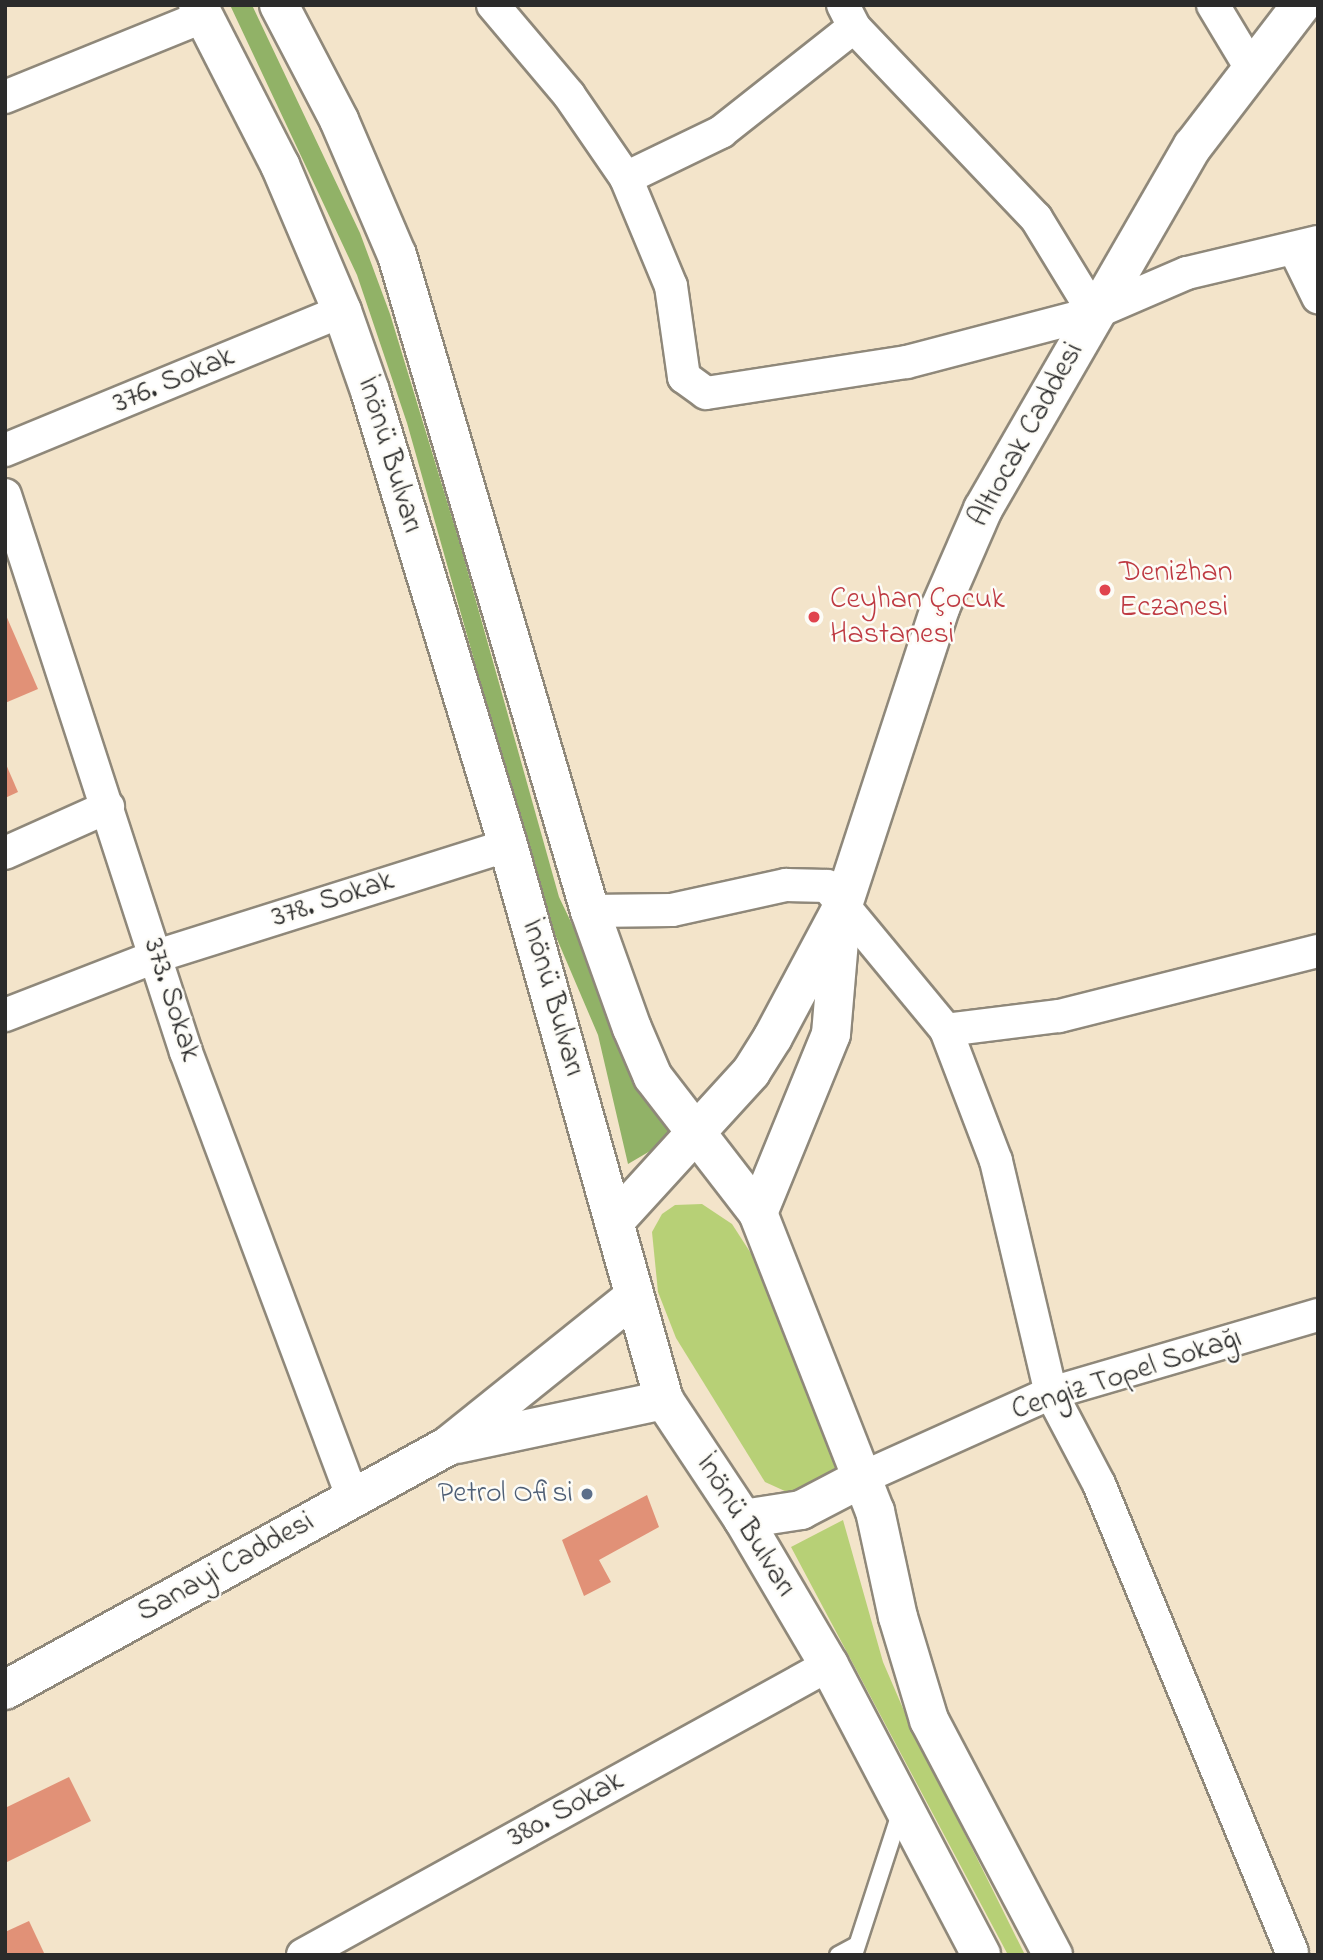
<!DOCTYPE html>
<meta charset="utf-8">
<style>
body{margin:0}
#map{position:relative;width:1323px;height:1960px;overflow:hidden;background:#f3e4ca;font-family:"Indie Flower",sans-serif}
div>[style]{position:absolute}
.green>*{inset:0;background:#b7d076}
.forest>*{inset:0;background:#91b267}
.building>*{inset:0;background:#e19177}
.roads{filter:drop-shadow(2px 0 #8f887a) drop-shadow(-2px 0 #8f887a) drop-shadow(0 2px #8f887a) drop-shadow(0 -2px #8f887a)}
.service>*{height:16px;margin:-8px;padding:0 8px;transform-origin:8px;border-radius:8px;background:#fff}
.minor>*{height:32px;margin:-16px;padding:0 16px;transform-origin:16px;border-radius:16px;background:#fff}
.tertiary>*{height:38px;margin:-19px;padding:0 19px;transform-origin:19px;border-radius:19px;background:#fff}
.secondary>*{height:38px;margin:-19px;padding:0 19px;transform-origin:19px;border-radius:19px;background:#fff}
.dots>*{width:19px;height:19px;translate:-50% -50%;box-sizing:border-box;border:4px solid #fdfcf7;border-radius:50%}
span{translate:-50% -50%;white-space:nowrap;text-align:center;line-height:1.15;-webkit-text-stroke:5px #fdfcf7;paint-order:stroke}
.street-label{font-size:30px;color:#2b2b2b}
.health-label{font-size:30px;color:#be3a42}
.left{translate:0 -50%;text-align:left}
.service-label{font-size:30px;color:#4e5e75}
.right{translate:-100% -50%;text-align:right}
.frame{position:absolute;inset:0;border:7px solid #2b2b2b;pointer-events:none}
</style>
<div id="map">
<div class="green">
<i style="clip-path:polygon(702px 1204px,732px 1224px,772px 1286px,842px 1468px,798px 1497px,765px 1482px,676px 1338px,658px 1292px,652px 1232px,662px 1214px,675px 1205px)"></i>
<i style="clip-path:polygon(843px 1520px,883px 1662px,905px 1713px,1025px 1955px,1008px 1955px,791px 1547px)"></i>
</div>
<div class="forest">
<i style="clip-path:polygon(230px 5px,252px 5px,360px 233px,390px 314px,460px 544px,559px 897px,674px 1137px,628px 1164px,598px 1035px,545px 911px,407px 423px,357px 275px)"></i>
</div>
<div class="building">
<i style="clip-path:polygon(5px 613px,38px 689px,5px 703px)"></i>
<i style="clip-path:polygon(5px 762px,18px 792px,5px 798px)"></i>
<i style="clip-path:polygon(647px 1495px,659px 1527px,599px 1560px,611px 1582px,584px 1596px,562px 1540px)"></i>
<i style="clip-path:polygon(69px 1777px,91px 1821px,5px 1863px,5px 1808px)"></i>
<i style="clip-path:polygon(29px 1921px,45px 1955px,5px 1955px,5px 1932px)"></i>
</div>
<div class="roads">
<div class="service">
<i style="left:838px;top:1955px;width:19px;rotate:-28deg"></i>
<i style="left:854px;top:1955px;width:152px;rotate:-72deg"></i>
</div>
<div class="minor">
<i style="left:493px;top:5px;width:118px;rotate:49.8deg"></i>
<i style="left:569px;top:95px;width:101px;rotate:55.5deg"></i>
<i style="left:626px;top:178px;width:117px;rotate:67.4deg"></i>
<i style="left:671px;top:286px;width:92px;rotate:81.9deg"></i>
<i style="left:684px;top:377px;width:27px;rotate:36deg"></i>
<i style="left:706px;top:393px;width:203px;rotate:-8.8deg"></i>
<i style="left:907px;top:362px;width:193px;rotate:-14.7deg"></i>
<i style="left:843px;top:5px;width:25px;rotate:63deg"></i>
<i style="left:854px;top:27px;width:264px;rotate:46.4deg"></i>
<i style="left:1036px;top:218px;width:111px;rotate:58.6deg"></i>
<i style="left:1094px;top:313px;width:101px;rotate:-23.3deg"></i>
<i style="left:1187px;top:273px;width:135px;rotate:-13.3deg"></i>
<i style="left:1213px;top:5px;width:76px;rotate:59deg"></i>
<i style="left:5px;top:97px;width:215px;rotate:-22.1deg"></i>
<i style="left:626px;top:178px;width:106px;rotate:-25.8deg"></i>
<i style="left:721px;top:132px;width:169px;rotate:-38.3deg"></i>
<i style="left:1294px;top:248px;width:55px;rotate:63.9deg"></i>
<i style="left:5px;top:450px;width:365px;rotate:-22.4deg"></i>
<i style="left:5px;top:495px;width:586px;rotate:72deg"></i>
<i style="left:186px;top:1052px;width:476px;rotate:69.5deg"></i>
<i style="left:5px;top:853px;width:113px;rotate:-24.1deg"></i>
<i style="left:590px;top:911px;width:82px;rotate:-0.7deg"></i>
<i style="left:672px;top:910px;width:117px;rotate:-12.4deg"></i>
<i style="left:786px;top:885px;width:41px;rotate:1.4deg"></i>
<i style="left:827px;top:886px;width:187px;rotate:50.4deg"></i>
<i style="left:946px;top:1030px;width:140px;rotate:69.1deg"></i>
<i style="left:996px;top:1161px;width:238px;rotate:76.7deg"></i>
<i style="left:1051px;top:1393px;width:103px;rotate:62.2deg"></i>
<i style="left:1099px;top:1484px;width:506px;rotate:67.59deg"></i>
<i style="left:5px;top:1015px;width:163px;rotate:-21.2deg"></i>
<i style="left:157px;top:956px;width:368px;rotate:-17.5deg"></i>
<i style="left:946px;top:1030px;width:114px;rotate:-7.1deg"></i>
<i style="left:1059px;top:1016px;width:267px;rotate:-14.1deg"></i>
<i style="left:864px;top:1477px;width:205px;rotate:-24.2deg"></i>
<i style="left:1051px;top:1393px;width:278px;rotate:-16.3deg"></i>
<i style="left:303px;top:1955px;width:601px;rotate:-28.87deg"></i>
</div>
<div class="tertiary">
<i style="left:758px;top:1213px;width:193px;rotate:-67.8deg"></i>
<i style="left:831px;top:1034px;width:116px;rotate:-85.1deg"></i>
<i style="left:615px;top:1221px;width:202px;rotate:-47.6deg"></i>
<i style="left:751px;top:1072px;width:41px;rotate:-57.8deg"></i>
<i style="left:773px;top:1037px;width:146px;rotate:-61.9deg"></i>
<i style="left:842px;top:908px;width:316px;rotate:-71.9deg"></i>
<i style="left:940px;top:608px;width:108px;rotate:-66.5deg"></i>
<i style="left:983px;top:509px;width:419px;rotate:-60deg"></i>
<i style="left:1193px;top:146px;width:178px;rotate:-52.5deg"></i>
<i style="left:457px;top:1444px;width:212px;rotate:-12deg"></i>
<i style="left:743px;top:1519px;width:59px;rotate:-8.8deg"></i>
<i style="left:801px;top:1510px;width:71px;rotate:-27.6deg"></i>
<i style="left:5px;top:1690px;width:506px;rotate:-28.85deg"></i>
<i style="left:448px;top:1446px;width:238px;rotate:-38.8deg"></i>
</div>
<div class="secondary">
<i style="left:198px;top:5px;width:180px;rotate:62.9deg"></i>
<i style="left:280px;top:165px;width:159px;rotate:67deg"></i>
<i style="left:342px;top:311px;width:85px;rotate:70.7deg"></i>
<i style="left:370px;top:391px;width:475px;rotate:73.1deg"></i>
<i style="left:508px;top:845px;width:577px;rotate:74.3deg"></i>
<i style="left:664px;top:1400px;width:143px;rotate:56.4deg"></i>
<i style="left:743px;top:1519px;width:169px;rotate:59.5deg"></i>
<i style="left:829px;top:1665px;width:327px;rotate:62.3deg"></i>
<i style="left:279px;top:5px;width:130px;rotate:62.4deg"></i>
<i style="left:339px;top:120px;width:147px;rotate:66.8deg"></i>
<i style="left:397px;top:255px;width:684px;rotate:73.61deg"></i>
<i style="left:590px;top:911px;width:124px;rotate:70.3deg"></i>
<i style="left:632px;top:1028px;width:53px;rotate:66.8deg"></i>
<i style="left:653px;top:1077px;width:172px;rotate:52.3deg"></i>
<i style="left:758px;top:1213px;width:320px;rotate:68.6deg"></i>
<i style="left:875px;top:1511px;width:108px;rotate:77.8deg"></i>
<i style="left:898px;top:1617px;width:108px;rotate:73.2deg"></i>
<i style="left:929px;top:1720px;width:266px;rotate:62.2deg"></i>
</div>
</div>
<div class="dots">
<i style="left:1105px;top:590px;background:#e0444e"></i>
<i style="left:814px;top:617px;background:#e0444e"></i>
<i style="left:587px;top:1494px;background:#5c6f8a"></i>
</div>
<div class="street-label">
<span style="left:174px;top:381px;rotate:-23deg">376. Sokak</span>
<span style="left:1027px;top:435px;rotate:-61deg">Altıocak Caddesi</span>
<span style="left:389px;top:455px;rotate:73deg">İnönü Bulvarı</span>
<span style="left:333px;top:900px;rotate:-18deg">378. Sokak</span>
<span style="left:552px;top:998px;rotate:74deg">İnönü Bulvarı</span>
<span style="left:171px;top:1000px;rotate:72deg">373. Sokak</span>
<span style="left:1127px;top:1375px;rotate:-18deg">Cengiz Topel Sokağı</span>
<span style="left:745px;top:1526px;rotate:58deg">İnönü Bulvarı</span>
<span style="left:226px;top:1568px;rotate:-29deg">Sanayi Caddesi</span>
<span style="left:566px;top:1810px;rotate:-29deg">380. Sokak</span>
</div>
<div class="health-label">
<span class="left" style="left:1119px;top:590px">Denizhan<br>Eczanesi</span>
<span class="left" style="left:830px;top:617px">Ceyhan Çocuk<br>Hastanesi</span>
</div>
<div class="service-label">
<span class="right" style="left:573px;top:1494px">Petrol Ofisi</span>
</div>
<div class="frame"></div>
</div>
